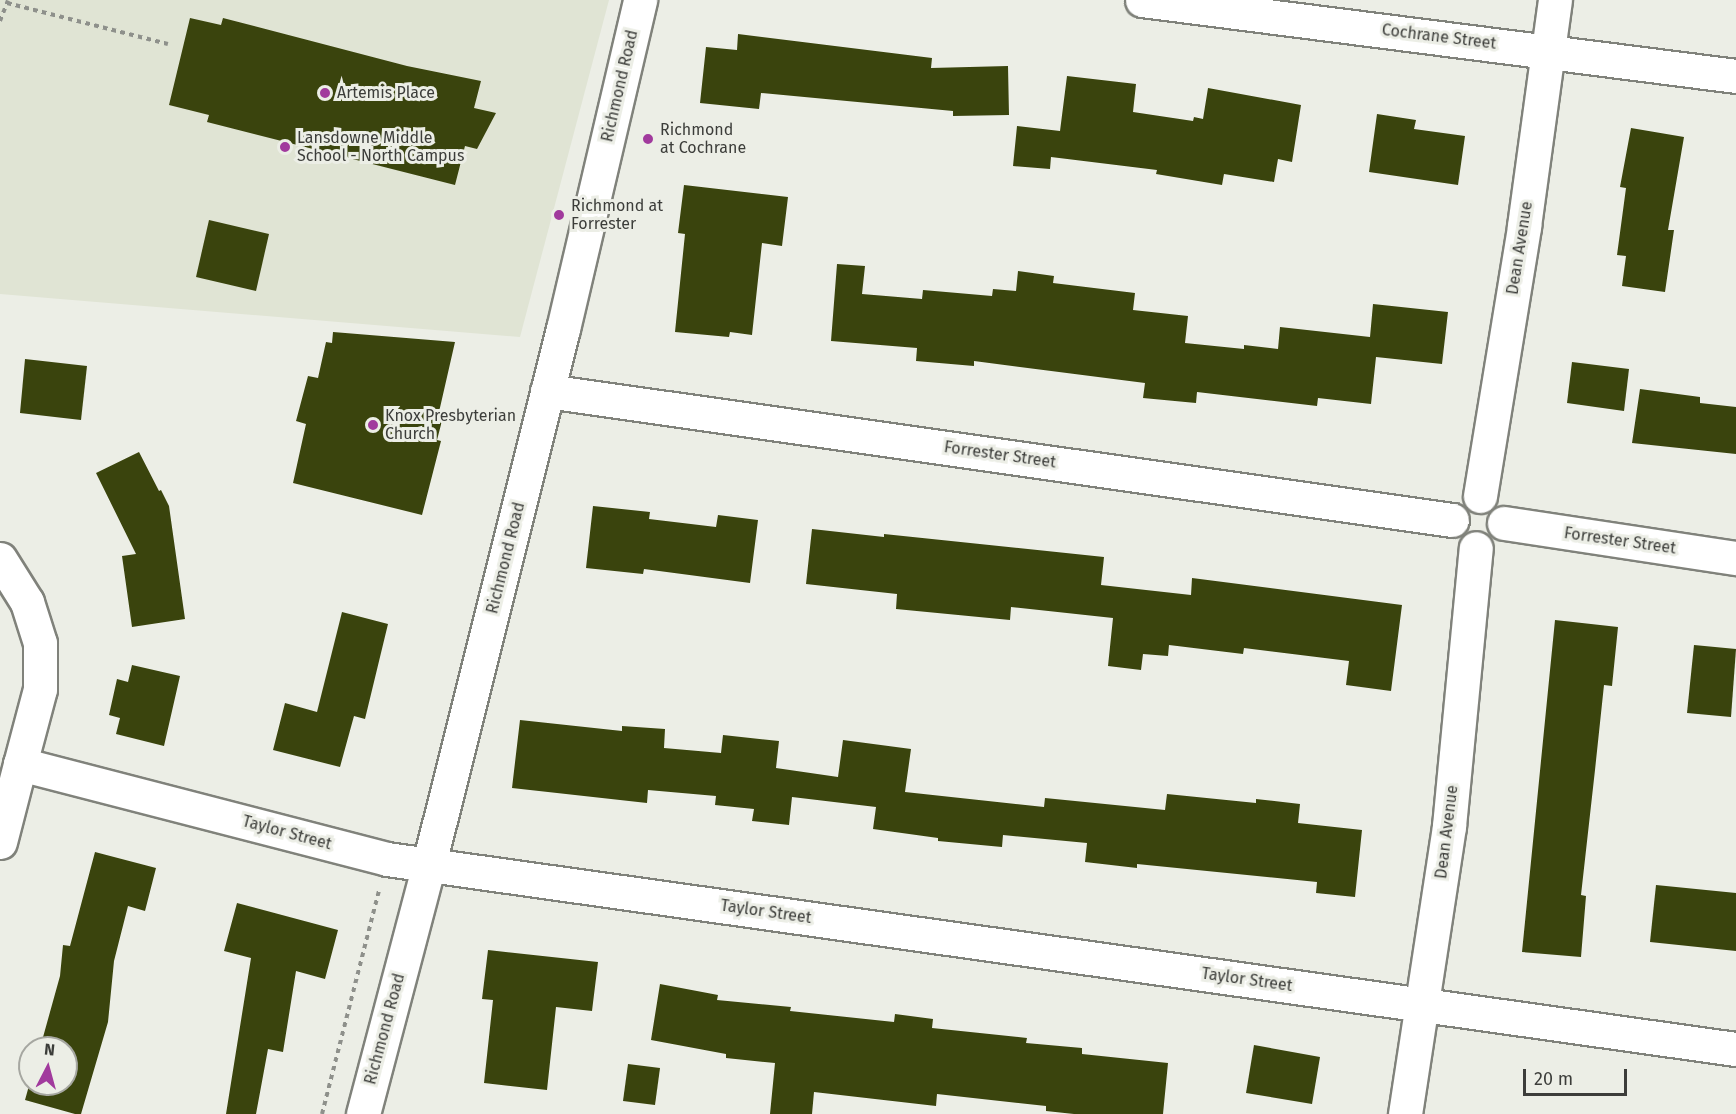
<!DOCTYPE html>
<style>
body{margin:0}
#map{position:relative;width:1736px;height:1114px;overflow:hidden;background:#eceee6;font-family:"Fira Sans",sans-serif}
div>[style]{position:absolute}
.built>*{inset:0;background:#e0e4d4}
.building>*{inset:0;background:#3a440d}
.path>*{height:4px;margin-top:-2px;transform-origin:0;background:repeating-linear-gradient(90deg,#8e908b 0 4.5px,transparent 0 9px)}
.roads{filter:drop-shadow(2px 0 #80827b) drop-shadow(-2px 0 #80827b) drop-shadow(0 2px #80827b) drop-shadow(0 -2px #80827b)}
.minor>*{height:33px;margin:-16.5px;padding:0 16.5px;transform-origin:16.5px;border-radius:16.5px;background:#fff}
.major>*{height:33px;margin:-16.5px;padding:0 16.5px;transform-origin:16.5px;border-radius:16.5px;background:#fff}
.dots>*{width:16px;height:16px;translate:-50% -50%;box-sizing:border-box;border:3px solid #eceee6;border-radius:50%}
span{translate:-50% -50%;white-space:nowrap;text-align:center;line-height:1.15;-webkit-text-stroke:6px #eceee6;paint-order:stroke}
.street-label{font-size:16px;color:#3c3d3a}
.poi-label{font-size:16px;color:#3c3d3a}
.left{translate:0 -50%;text-align:left}
.north{position:absolute;left:18px;top:1036px;width:60px;height:60px;box-sizing:border-box;background:#eceee6;border:2px solid #a6a7a1;border-radius:50%;rotate:6deg;font-size:16px;font-weight:700;line-height:24px;text-align:center;color:#3c3d3a}
.north::after{content:'';display:block;margin:auto;width:21px;height:27px;background:#a13a9d;clip-path:polygon(50% 0,100% 100%,50% 72%,0 100%)}
.scale{position:absolute;left:1523px;top:1069px;width:104px;height:27px;box-sizing:border-box;border:3px solid #3c3d3a;border-top:0;padding-left:8px;font-size:18px;line-height:21px;white-space:nowrap;color:#3c3d3a;-webkit-text-stroke:4px #eceee6;paint-order:stroke}
</style>
<div id="map">
<div class="built">
<i style="clip-path:polygon(0 0,609px 0,520px 337px,0 294px)"></i>
</div>
<div class="building">
<i style="clip-path:polygon(190px 18px,221px 25px,223px 18px,407px 66px,481px 81px,474px 108px,496px 113px,477px 149px,465px 146px,455px 185px,207px 122px,209px 115px,169px 105px)"></i>
<i style="clip-path:polygon(738px 34px,932px 58px,931px 68px,1008px 66px,1009px 115px,953px 116px,953px 111px,761px 93px,759px 109px,700px 103px,706px 47px,737px 50px)"></i>
<i style="clip-path:polygon(1067px 76px,1136px 84px,1133px 112px,1193px 121px,1194px 117px,1203px 119px,1208px 88px,1301px 105px,1292px 162px,1278px 159px,1274px 182px,1224px 174px,1222px 185px,1156px 174px,1157px 170px,1051px 157px,1050px 169px,1013px 166px,1017px 126px,1060px 131px)"></i>
<i style="clip-path:polygon(1377px 114px,1416px 120px,1414px 129px,1465px 136px,1458px 185px,1369px 172px)"></i>
<i style="clip-path:polygon(1631px 128px,1684px 137px,1668px 230px,1674px 230px,1665px 292px,1622px 286px,1626px 256px,1617px 255px,1626px 188px,1620px 187px)"></i>
<i style="clip-path:polygon(684px 185px,788px 197px,782px 246px,762px 243px,752px 335px,730px 332px,729px 337px,675px 332px,685px 234px,678px 233px)"></i>
<i style="clip-path:polygon(209px 220px,269px 234px,256px 291px,196px 277px)"></i>
<i style="clip-path:polygon(837px 264px,865px 266px,862px 294px,922px 299px,923px 290px,992px 296px,993px 289px,1016px 291px,1018px 271px,1054px 276px,1053px 283px,1135px 293px,1133px 310px,1188px 316px,1185px 343px,1244px 349px,1244px 345px,1278px 349px,1280px 327px,1370px 337px,1373px 304px,1448px 312px,1442px 364px,1376px 357px,1371px 404px,1318px 398px,1317px 406px,1197px 392px,1196px 403px,1143px 398px,1145px 383px,974px 361px,974px 366px,916px 361px,917px 348px,831px 341px)"></i>
<i style="clip-path:polygon(333px 332px,455px 342px,439px 412px,444px 413px,437px 440px,441px 441px,422px 515px,293px 483px,306px 424px,296px 421px,308px 376px,318px 378px,326px 342px,332px 343px)"></i>
<i style="clip-path:polygon(25px 359px,87px 366px,81px 420px,20px 413px)"></i>
<i style="clip-path:polygon(1572px 362px,1629px 369px,1624px 411px,1567px 403px)"></i>
<i style="clip-path:polygon(1640px 389px,1700px 397px,1700px 403px,1736px 407px,1736px 454px,1632px 443px)"></i>
<i style="clip-path:polygon(139px 452px,159px 491px,161px 490px,169px 506px,185px 619px,132px 627px,122px 556px,136px 554px,96px 473px)"></i>
<i style="clip-path:polygon(593px 506px,650px 512px,649px 519px,716px 527px,718px 515px,758px 520px,750px 583px,644px 569px,643px 574px,586px 568px)"></i>
<i style="clip-path:polygon(812px 529px,884px 537px,884px 534px,1104px 557px,1101px 585px,1191px 595px,1192px 578px,1402px 605px,1391px 691px,1346px 685px,1349px 661px,1244px 648px,1243px 654px,1169px 645px,1168px 656px,1143px 654px,1141px 670px,1108px 666px,1113px 618px,1011px 607px,1010px 620px,896px 609px,897px 594px,806px 584px)"></i>
<i style="clip-path:polygon(342px 612px,388px 624px,365px 719px,354px 716px,340px 767px,273px 750px,285px 703px,317px 712px)"></i>
<i style="clip-path:polygon(1555px 620px,1618px 627px,1612px 686px,1604px 685px,1595px 770px,1581px 895px,1586px 896px,1581px 957px,1522px 952px)"></i>
<i style="clip-path:polygon(1694px 645px,1736px 649px,1731px 717px,1687px 713px)"></i>
<i style="clip-path:polygon(132px 665px,180px 676px,164px 746px,116px 734px,120px 718px,109px 715px,117px 679px,128px 682px)"></i>
<i style="clip-path:polygon(520px 720px,622px 731px,622px 726px,665px 729px,664px 748px,721px 753px,723px 735px,779px 741px,776px 768px,838px 777px,843px 740px,911px 749px,905px 792px,1044px 807px,1045px 798px,1165px 810px,1167px 794px,1256px 803px,1256px 799px,1300px 804px,1298px 823px,1362px 830px,1355px 897px,1316px 893px,1317px 882px,1137px 864px,1137px 868px,1085px 862px,1087px 843px,1003px 835px,1002px 847px,938px 841px,938px 838px,873px 829px,876px 807px,792px 797px,789px 825px,752px 821px,754px 809px,715px 805px,716px 796px,648px 790px,647px 803px,512px 788px)"></i>
<i style="clip-path:polygon(95px 852px,156px 868px,145px 911px,128px 906px,114px 961px,108px 1022px,81px 1114px,75px 1114px,25px 1100px,30px 1082px,66px 1084px,66px 1048px,40px 1048px,60px 976px,63px 945px,70px 946px)"></i>
<i style="clip-path:polygon(1656px 885px,1736px 893px,1736px 951px,1650px 942px)"></i>
<i style="clip-path:polygon(237px 903px,338px 930px,325px 979px,296px 971px,283px 1052px,268px 1049px,256px 1114px,226px 1114px,251px 958px,224px 951px)"></i>
<i style="clip-path:polygon(488px 950px,598px 962px,592px 1011px,556px 1007px,547px 1090px,484px 1083px,493px 1000px,482px 999px)"></i>
<i style="clip-path:polygon(660px 984px,718px 995px,717px 1000px,791px 1007px,790px 1011px,894px 1022px,895px 1014px,933px 1019px,932px 1028px,1027px 1038px,1026px 1043px,1082px 1048px,1082px 1054px,1168px 1063px,1163px 1114px,1074px 1114px,1046px 1111px,1046px 1106px,937px 1094px,936px 1106px,814px 1092px,812px 1114px,770px 1114px,775px 1063px,726px 1058px,726px 1054px,651px 1040px)"></i>
<i style="clip-path:polygon(1254px 1045px,1320px 1057px,1312px 1104px,1246px 1093px)"></i>
<i style="clip-path:polygon(628px 1064px,660px 1068px,655px 1105px,623px 1101px)"></i>
</div>
<div class="path">
<i style="left:7px;top:3px;width:166px;rotate:14.3deg"></i>
<i style="left:0;top:21px;width:22px;rotate:-69deg"></i>
<i style="left:322px;top:1114px;width:231px;rotate:-75.7deg"></i>
</div>
<div class="roads">
<div class="minor">
<i style="left:1142px;top:0;width:599px;rotate:7.29deg"></i>
<i style="left:547px;top:391px;width:914px;rotate:8.11deg"></i>
<i style="left:1480px;top:496px;width:274px;rotate:-80.7deg"></i>
<i style="left:1524px;top:226px;width:228px;rotate:-82.2deg"></i>
<i style="left:1504px;top:523px;width:235px;rotate:8.6deg"></i>
<i style="left:0;top:559px;width:51px;rotate:57.9deg"></i>
<i style="left:27px;top:602px;width:43px;rotate:72.4deg"></i>
<i style="left:40px;top:643px;width:46px;rotate:90deg"></i>
<i style="left:40px;top:689px;width:78px;rotate:104.9deg"></i>
<i style="left:20px;top:764px;width:379px;rotate:14.5deg"></i>
<i style="left:387px;top:859px;width:1362px;rotate:8.02deg"></i>
<i style="left:0;top:842px;width:81px;rotate:-75.6deg"></i>
<i style="left:1405px;top:1114px;width:291px;rotate:-81.3deg"></i>
<i style="left:1449px;top:826px;width:279px;rotate:-84.5deg"></i>
</div>
<div class="major">
<i style="left:363px;top:1114px;width:259px;rotate:-75.2deg"></i>
<i style="left:429px;top:864px;width:552px;rotate:-75.94deg"></i>
<i style="left:563px;top:329px;width:338px;rotate:-76.8deg"></i>
</div>
</div>
<div class="dots">
<i style="left:325px;top:93px;background:#a13a9d"></i>
<i style="left:648px;top:139px;background:#a13a9d"></i>
<i style="left:285px;top:147px;background:#a13a9d"></i>
<i style="left:559px;top:215px;background:#a13a9d"></i>
<i style="left:373px;top:425px;background:#a13a9d"></i>
</div>
<div class="street-label">
<span style="left:1439px;top:37px;rotate:7deg">Cochrane Street</span>
<span style="left:620px;top:86px;rotate:-77deg">Richmond Road</span>
<span style="left:1520px;top:248px;rotate:-81deg">Dean Avenue</span>
<span style="left:1000px;top:455px;rotate:8deg">Forrester Street</span>
<span style="left:1620px;top:541px;rotate:8deg">Forrester Street</span>
<span style="left:506px;top:558px;rotate:-76deg">Richmond Road</span>
<span style="left:1447px;top:832px;rotate:-83deg">Dean Avenue</span>
<span style="left:287px;top:833px;rotate:15deg">Taylor Street</span>
<span style="left:766px;top:912px;rotate:8deg">Taylor Street</span>
<span style="left:1247px;top:980px;rotate:8deg">Taylor Street</span>
<span style="left:385px;top:1029px;rotate:-75deg">Richmond Road</span>
</div>
<div class="poi-label">
<span class="left" style="left:337px;top:93px">Artemis Place</span>
<span class="left" style="left:660px;top:139px">Richmond<br>at Cochrane</span>
<span class="left" style="left:297px;top:147px">Lansdowne Middle<br>School - North Campus</span>
<span class="left" style="left:571px;top:215px">Richmond at<br>Forrester</span>
<span class="left" style="left:385px;top:425px">Knox Presbyterian<br>Church</span>
</div>
<div class="north">N</div>
<div class="scale">20 m</div>
</div>
